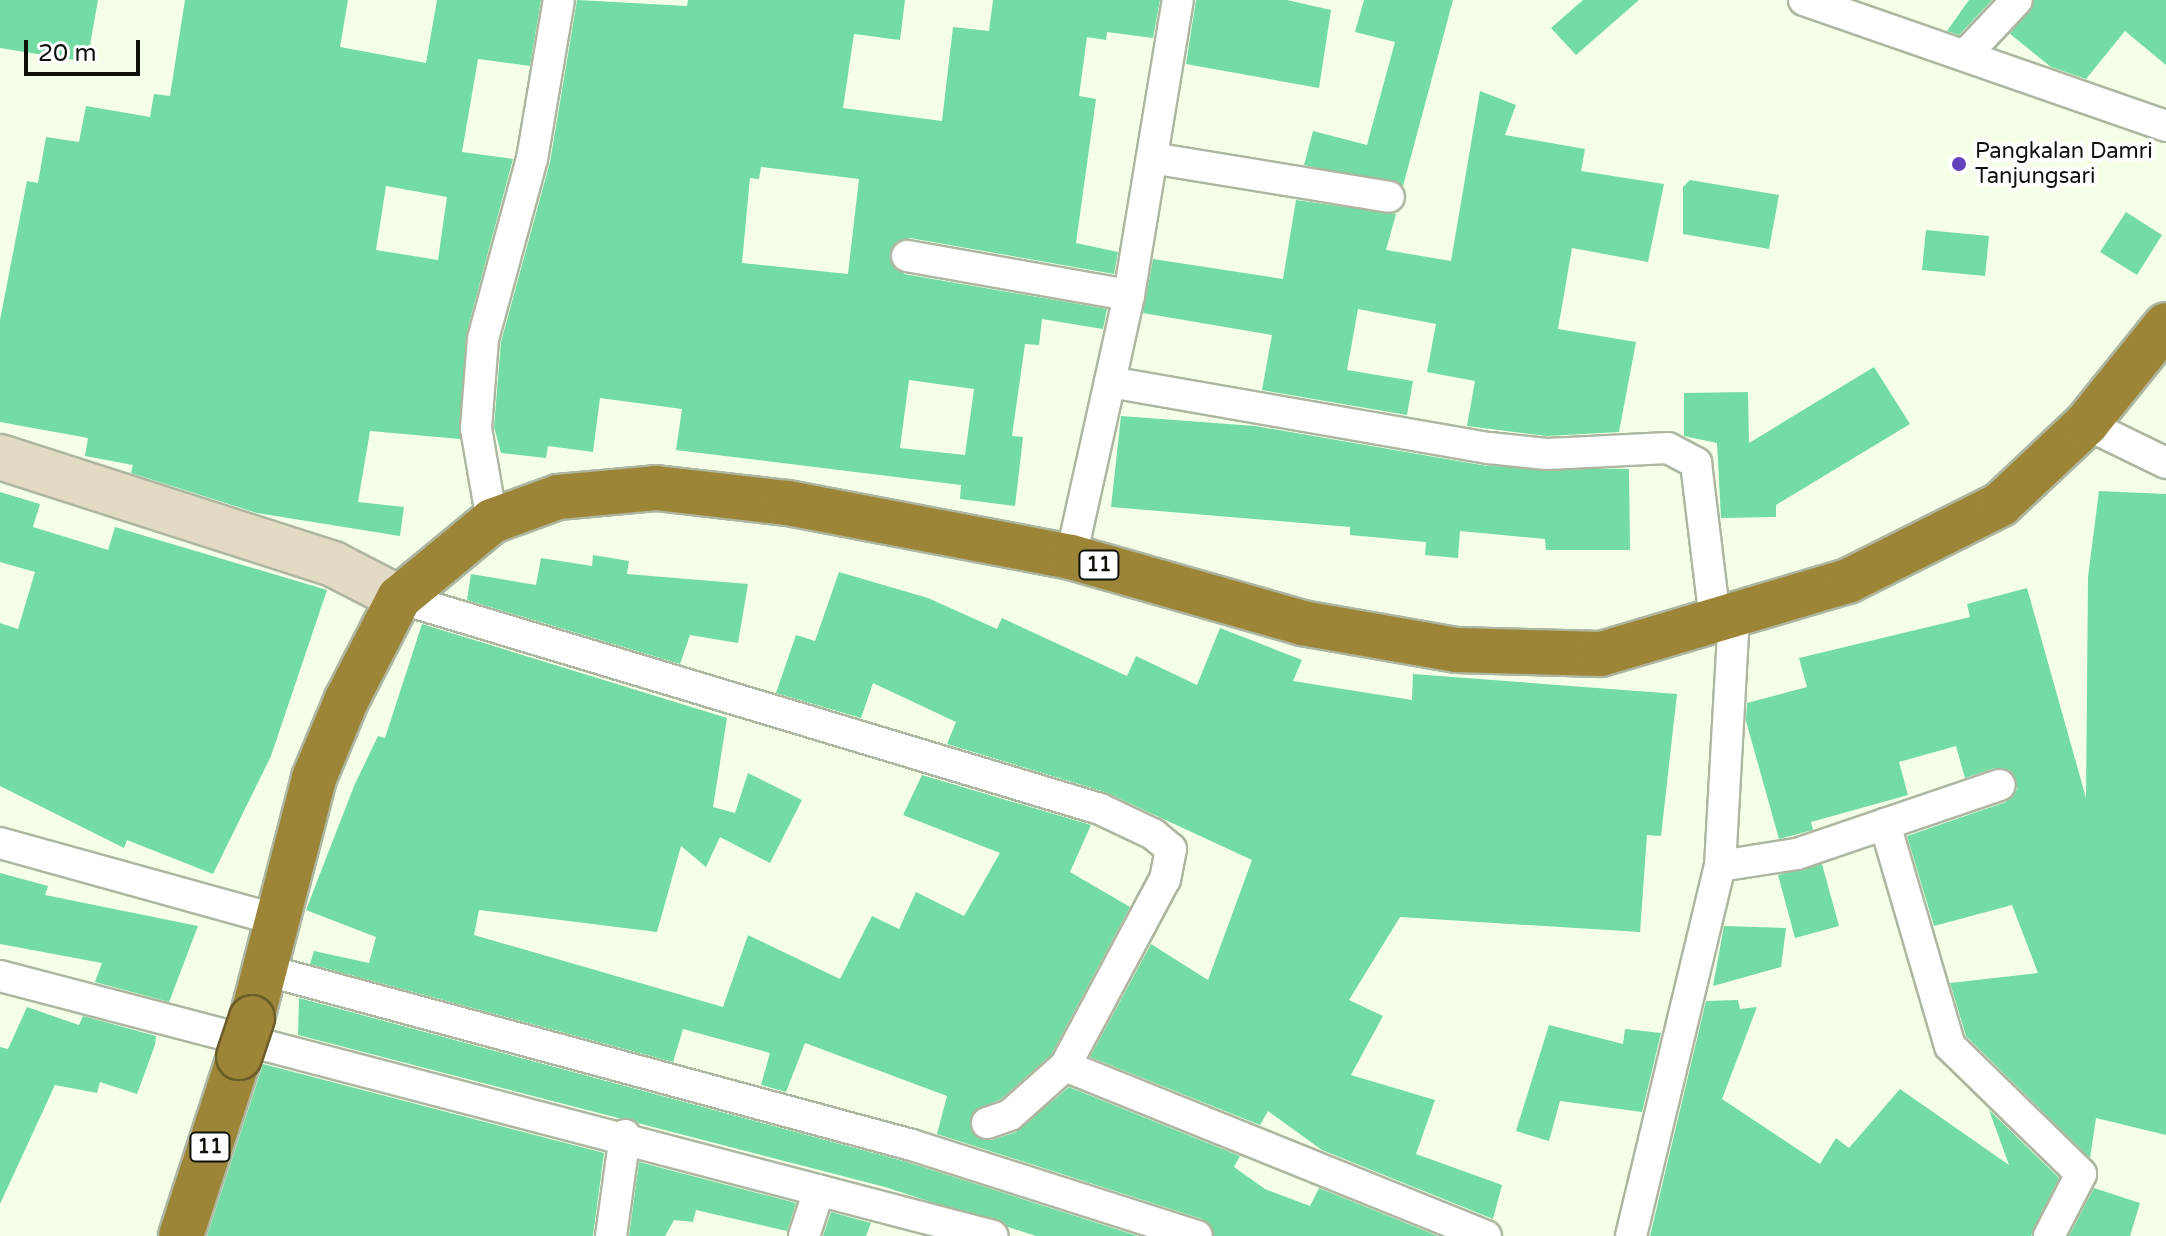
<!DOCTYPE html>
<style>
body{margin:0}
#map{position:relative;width:2166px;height:1236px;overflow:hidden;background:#f5ffe7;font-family:"Varela Round",sans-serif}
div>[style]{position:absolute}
.building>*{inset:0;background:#73dca4}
.roads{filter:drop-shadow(2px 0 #adb6a0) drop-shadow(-2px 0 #adb6a0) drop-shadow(0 2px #adb6a0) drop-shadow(0 -2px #adb6a0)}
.street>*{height:30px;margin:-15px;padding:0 15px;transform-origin:15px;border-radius:15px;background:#fff}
.secondary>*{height:44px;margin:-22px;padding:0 22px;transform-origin:22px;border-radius:22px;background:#e2dac3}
.highway>*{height:44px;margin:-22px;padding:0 22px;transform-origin:22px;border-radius:22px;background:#9d8538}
.bridges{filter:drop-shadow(2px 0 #6b5d28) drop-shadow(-2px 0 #6b5d28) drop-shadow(0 2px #6b5d28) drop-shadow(0 -2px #6b5d28)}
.highway-bridge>*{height:44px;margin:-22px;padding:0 22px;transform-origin:22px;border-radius:22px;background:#9d8538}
.dots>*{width:22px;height:22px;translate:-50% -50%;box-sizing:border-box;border:4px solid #fff;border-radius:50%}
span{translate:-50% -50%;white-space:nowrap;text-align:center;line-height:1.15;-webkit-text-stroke:8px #fff;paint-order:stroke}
.shield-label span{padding:2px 6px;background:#fff;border:2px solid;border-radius:6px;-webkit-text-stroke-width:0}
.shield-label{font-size:20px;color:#0f120a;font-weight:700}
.poi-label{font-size:22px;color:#0f120a}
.left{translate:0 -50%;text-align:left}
.scale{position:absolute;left:24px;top:40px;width:116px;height:36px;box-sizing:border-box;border:4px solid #0f120a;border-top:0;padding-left:10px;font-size:24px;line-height:28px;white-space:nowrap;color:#0f120a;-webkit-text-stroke:6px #fff;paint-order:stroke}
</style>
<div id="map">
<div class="building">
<i style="clip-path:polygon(0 0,98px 0,87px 62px,0 48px)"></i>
<i style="clip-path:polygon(evenodd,185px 0,348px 0,340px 47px,426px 63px,437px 0,541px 0,530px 66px,478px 59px,462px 152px,513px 159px,466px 335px,460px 439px,370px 431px,358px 502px,404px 507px,400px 536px,257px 513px,131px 473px,133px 465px,85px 456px,88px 438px,0 422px,0 320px,27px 181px,38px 183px,46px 137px,79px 142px,86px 106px,150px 117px,154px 94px,170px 96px,185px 0,386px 186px,447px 197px,438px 260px,376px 250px,386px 186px)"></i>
<i style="clip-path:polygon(evenodd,577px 0,687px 6px,688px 0,905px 0,900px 40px,854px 34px,843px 108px,942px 121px,953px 27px,989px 31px,993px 0,1160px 0,1153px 38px,1107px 32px,1106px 40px,1087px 37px,1079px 96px,1096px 99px,1076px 243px,1118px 252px,1114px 274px,910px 238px,890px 252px,904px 274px,1107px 309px,1103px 329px,1042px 319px,1039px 345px,1025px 344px,1012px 436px,1023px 437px,1015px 506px,960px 499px,961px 485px,676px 450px,682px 409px,600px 398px,593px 452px,548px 446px,546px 458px,501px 453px,494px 427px,501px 342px,550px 162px,577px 0,761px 167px,859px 179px,848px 274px,742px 263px,750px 178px,759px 179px,761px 167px,577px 0,909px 380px,974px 389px,965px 455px,900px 448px,909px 380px)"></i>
<i style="clip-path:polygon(1196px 0,1287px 0,1331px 10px,1319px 88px,1186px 64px)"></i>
<i style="clip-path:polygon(1364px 0,1453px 0,1403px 186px,1304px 165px,1313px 131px,1367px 145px,1395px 42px,1355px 32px)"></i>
<i style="clip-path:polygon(1583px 0,1639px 0,1576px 55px,1551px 28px)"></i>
<i style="clip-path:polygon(1969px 0,1992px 0,1959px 35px,1947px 31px)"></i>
<i style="clip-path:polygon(2034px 0,2166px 0,2166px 65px,2125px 31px,2086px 79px,2051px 67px,2010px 34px)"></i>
<i style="clip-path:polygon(1480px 91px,1516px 105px,1505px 135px,1585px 149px,1581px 171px,1664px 184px,1648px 262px,1572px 248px,1558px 329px,1636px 342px,1619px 432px,1547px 436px,1467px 426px,1475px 381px,1427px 372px,1436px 324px,1358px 309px,1347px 370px,1413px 381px,1407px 415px,1262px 390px,1272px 335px,1143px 313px,1153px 259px,1283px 279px,1296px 200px,1396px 214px,1386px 250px,1451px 261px)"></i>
<i style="clip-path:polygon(1690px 180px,1779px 195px,1769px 249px,1683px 234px,1683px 187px)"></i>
<i style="clip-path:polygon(2126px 212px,2162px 235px,2137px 275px,2100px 252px)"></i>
<i style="clip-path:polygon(1926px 230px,1989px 236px,1985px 276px,1922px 270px)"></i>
<i style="clip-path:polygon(1874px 367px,1910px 424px,1776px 505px,1776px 517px,1721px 518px,1717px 443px,1684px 436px,1684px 393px,1748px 392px,1749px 443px)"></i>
<i style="clip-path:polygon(1121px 416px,1255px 426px,1487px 466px,1629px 469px,1630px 550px,1546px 550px,1545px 539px,1460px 531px,1458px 558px,1425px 555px,1426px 542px,1350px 535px,1350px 527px,1111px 507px)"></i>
<i style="clip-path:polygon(2099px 491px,2166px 494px,2166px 1135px,2096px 1118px,2090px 1158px,1966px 1036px,1950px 983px,2038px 973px,2012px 905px,1934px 926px,1907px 836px,2006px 802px,2017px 789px,2012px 772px,1995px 768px,1965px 778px,1956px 746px,1899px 762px,1908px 795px,1811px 822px,1813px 830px,1779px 839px,1746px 721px,1747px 703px,1807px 687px,1799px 658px,1970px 617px,1967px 604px,2027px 588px,2086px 798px,2088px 577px)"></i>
<i style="clip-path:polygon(0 492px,40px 504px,33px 527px,108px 550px,115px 527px,327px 590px,271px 756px,213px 874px,127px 840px,124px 848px,0 786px,0 623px,18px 629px,35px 572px,0 562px)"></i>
<i style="clip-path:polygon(593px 555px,629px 561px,627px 574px,748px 584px,738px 643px,690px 635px,680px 664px,467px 600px,471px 574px,536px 585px,541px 558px,592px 566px)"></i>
<i style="clip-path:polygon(839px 572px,928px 598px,997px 629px,1002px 618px,1127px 676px,1136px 656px,1197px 685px,1220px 628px,1302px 660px,1293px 681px,1412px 700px,1413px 674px,1677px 694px,1661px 836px,1647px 835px,1640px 932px,1400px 917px,1349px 1000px,1383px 1016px,1351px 1075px,1435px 1100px,1416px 1154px,1502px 1185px,1493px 1219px,1322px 1150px,1268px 1111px,1260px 1125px,1090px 1057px,1151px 944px,1208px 980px,1252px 860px,1105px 792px,947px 744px,956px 722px,873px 683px,861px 718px,776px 693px,796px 635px,815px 641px)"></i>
<i style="clip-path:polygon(422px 624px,727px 718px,713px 807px,735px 813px,748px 773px,802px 800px,770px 863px,720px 837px,706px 867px,681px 846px,657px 932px,479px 910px,474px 935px,723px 1007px,748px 935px,840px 979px,872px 916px,899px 929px,916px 892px,964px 916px,1000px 853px,903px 815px,922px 775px,1091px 825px,1070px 872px,1130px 907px,1051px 1055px,1001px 1099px,974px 1111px,975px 1136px,992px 1140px,1016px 1132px,1069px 1087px,1240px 1156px,1234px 1167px,1265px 1189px,1310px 1206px,1319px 1188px,1438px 1236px,1214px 1236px,1202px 1219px,937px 1134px,947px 1096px,805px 1043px,786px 1092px,761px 1085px,770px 1053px,683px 1029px,673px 1062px,310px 964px,314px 951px,369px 963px,376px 937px,306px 910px,354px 786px,378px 736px,385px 738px)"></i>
<i style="clip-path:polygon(1822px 864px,1839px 926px,1795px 938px,1778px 875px)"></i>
<i style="clip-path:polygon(0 873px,48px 886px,45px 895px,198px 926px,169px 1002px,95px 982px,102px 963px,0 944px)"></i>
<i style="clip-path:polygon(1724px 926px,1786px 928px,1781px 967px,1713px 986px)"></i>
<i style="clip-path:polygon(299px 998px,907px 1162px,1138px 1236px,1036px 1236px,885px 1187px,298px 1035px)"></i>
<i style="clip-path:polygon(1738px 1000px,1740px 1009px,1757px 1007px,1722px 1099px,1820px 1164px,1836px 1138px,1849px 1148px,1900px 1089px,2009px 1165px,1989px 1110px,2059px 1178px,2031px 1236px,1650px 1236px,1706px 1001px)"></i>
<i style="clip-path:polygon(27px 1007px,79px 1025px,83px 1016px,156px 1036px,155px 1045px,137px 1094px,100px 1082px,97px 1093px,55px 1085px,0 1204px,0 1047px,8px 1049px)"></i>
<i style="clip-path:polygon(1549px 1025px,1623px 1044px,1625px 1029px,1661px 1033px,1642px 1112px,1560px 1101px,1549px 1141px,1516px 1131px)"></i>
<i style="clip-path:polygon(263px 1064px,604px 1153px,593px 1236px,207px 1236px)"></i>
<i style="clip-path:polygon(639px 1162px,796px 1203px,787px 1231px,696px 1210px,693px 1222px,674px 1220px,665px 1236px,629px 1236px)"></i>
<i style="clip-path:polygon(2094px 1188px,2140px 1203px,2130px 1236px,2069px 1236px)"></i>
<i style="clip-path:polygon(831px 1212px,871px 1223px,866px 1236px,823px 1236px)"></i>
</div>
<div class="roads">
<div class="street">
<i style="left:1804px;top:0;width:383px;rotate:19.2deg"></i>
<i style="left:1968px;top:52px;width:71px;rotate:-46.7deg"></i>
<i style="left:1152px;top:158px;width:240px;rotate:9.3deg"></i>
<i style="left:907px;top:256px;width:225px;rotate:10deg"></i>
<i style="left:1110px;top:382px;width:385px;rotate:9.9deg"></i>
<i style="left:1489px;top:448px;width:58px;rotate:5.9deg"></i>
<i style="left:1547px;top:454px;width:121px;rotate:-2.8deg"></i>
<i style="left:1668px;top:448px;width:32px;rotate:28deg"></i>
<i style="left:1696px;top:463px;width:157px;rotate:83.1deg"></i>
<i style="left:2086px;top:424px;width:89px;rotate:26deg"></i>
<i style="left:492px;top:521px;width:94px;rotate:-99.8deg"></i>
<i style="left:476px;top:428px;width:89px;rotate:-85.5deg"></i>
<i style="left:483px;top:339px;width:187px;rotate:-74.8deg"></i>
<i style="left:532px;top:159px;width:161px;rotate:-80.4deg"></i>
<i style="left:1071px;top:557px;width:268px;rotate:-77.5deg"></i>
<i style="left:1129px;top:295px;width:299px;rotate:-80.6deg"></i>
<i style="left:399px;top:598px;width:732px;rotate:16.75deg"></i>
<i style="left:1100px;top:809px;width:59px;rotate:25.3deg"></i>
<i style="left:1153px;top:834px;width:23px;rotate:40deg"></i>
<i style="left:1171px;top:849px;width:31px;rotate:101deg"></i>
<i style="left:1165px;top:879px;width:212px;rotate:118.1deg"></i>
<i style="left:1065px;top:1066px;width:454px;rotate:22deg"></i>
<i style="left:1885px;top:824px;width:231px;rotate:73.7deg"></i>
<i style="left:1950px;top:1046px;width:183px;rotate:44.3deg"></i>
<i style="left:2081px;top:1174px;width:70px;rotate:117.3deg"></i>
<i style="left:0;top:843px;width:288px;rotate:15.5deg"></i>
<i style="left:1720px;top:866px;width:78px;rotate:-8.9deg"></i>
<i style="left:1797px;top:854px;width:214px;rotate:-18.8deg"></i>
<i style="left:265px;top:970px;width:670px;rotate:15.14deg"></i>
<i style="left:912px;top:1145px;width:299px;rotate:17.7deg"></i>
<i style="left:0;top:976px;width:1026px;rotate:14.67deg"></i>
<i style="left:987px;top:1123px;width:24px;rotate:-19deg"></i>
<i style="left:1010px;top:1115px;width:74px;rotate:-41.7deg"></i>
<i style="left:611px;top:1236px;width:102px;rotate:-82.1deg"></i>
<i style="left:804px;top:1236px;width:48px;rotate:-71.9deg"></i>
<i style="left:1631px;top:1236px;width:381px;rotate:-76.5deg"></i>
<i style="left:1720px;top:866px;width:251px;rotate:-86.8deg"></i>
</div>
<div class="secondary">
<i style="left:0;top:457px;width:350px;rotate:17.8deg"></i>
<i style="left:333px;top:564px;width:74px;rotate:27.3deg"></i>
</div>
<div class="highway">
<i style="left:252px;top:1018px;width:248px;rotate:-75.5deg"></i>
<i style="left:314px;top:778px;width:83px;rotate:-67.4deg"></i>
<i style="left:346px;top:701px;width:116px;rotate:-62.8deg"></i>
<i style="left:399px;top:598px;width:121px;rotate:-39.6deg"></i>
<i style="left:492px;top:521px;width:70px;rotate:-20deg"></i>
<i style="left:558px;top:497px;width:98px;rotate:-5.2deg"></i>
<i style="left:656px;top:488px;width:133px;rotate:6.5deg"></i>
<i style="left:788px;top:503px;width:288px;rotate:10.8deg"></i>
<i style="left:1071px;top:557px;width:240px;rotate:15.9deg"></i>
<i style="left:1302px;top:623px;width:156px;rotate:9.9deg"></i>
<i style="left:1456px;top:650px;width:145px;rotate:1.6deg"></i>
<i style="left:1601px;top:654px;width:258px;rotate:-16.5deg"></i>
<i style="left:1848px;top:581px;width:171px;rotate:-26.7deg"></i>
<i style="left:2001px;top:504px;width:117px;rotate:-43.3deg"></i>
<i style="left:2086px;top:424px;width:127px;rotate:-51.1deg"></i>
<i style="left:181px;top:1236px;width:188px;rotate:-72deg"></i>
</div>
</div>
<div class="bridges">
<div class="highway-bridge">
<i style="left:239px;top:1057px;width:41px;rotate:-71.6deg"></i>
</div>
</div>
<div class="dots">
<i style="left:1959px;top:164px;background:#6343bb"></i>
</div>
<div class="shield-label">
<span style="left:1099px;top:565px">11</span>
<span style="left:210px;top:1147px">11</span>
</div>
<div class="poi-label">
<span class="left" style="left:1975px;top:164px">Pangkalan Damri<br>Tanjungsari</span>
</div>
<div class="scale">20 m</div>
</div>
